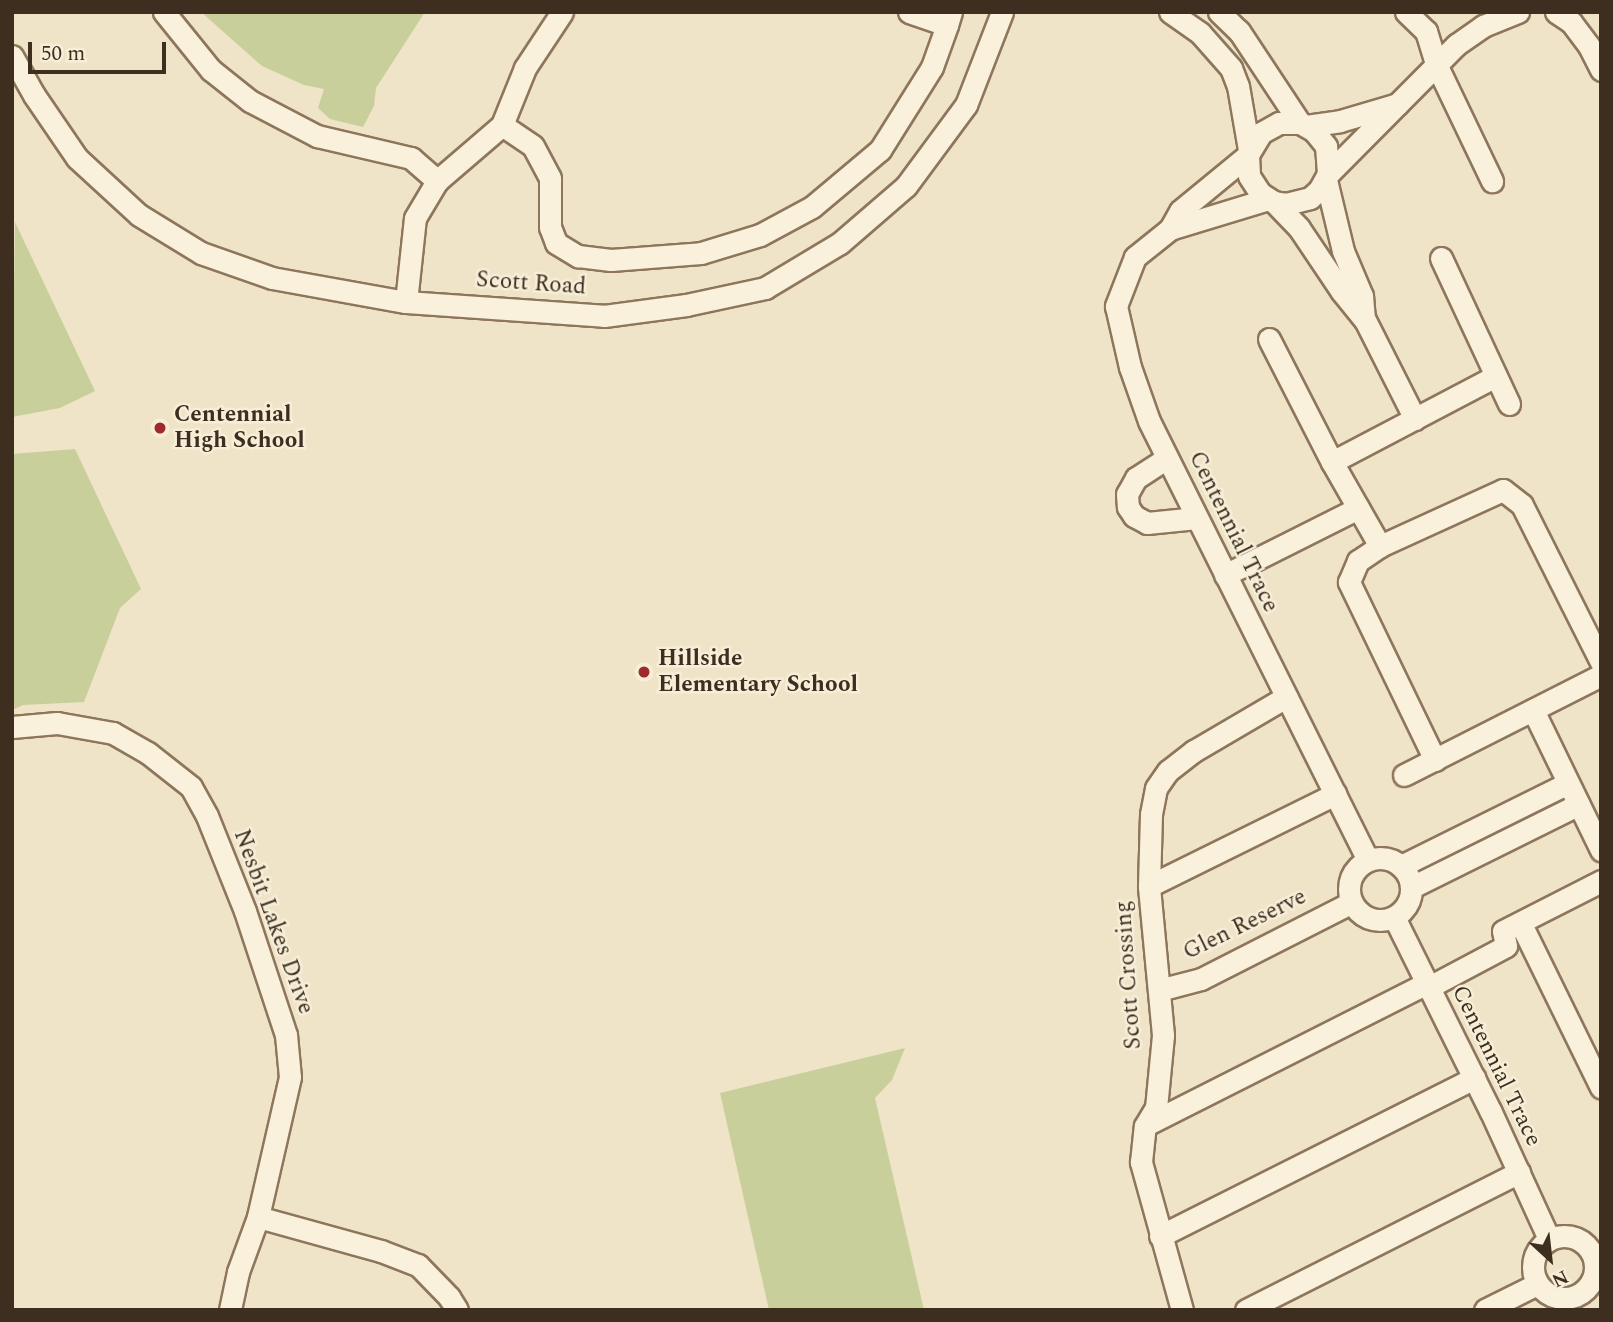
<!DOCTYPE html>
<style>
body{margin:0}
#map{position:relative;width:1613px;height:1322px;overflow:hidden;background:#f0e4c8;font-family:Spectral,serif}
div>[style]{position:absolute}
.green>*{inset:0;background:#c9cf9b}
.roads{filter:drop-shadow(2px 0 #8d765c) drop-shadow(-2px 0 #8d765c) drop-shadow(0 2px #8d765c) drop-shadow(0 -2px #8d765c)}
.minor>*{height:21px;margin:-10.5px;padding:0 10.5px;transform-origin:10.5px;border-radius:10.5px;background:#faf1dc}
.minor>.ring{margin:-10.5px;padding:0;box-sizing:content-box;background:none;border:21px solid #faf1dc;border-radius:50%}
.dots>*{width:19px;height:19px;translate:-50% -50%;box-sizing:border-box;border:4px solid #f7eed8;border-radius:50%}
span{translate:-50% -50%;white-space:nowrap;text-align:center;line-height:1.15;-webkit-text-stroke:5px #f7eed8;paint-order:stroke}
.street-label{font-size:23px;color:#3d2e20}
.poi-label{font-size:23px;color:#3d2e20;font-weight:700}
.left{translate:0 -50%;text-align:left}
.frame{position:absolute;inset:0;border:14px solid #3d2e20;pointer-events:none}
.north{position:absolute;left:1515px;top:1224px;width:70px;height:70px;-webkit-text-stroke:5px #f7eed8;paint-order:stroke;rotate:153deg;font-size:19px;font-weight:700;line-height:28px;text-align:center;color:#3d2e20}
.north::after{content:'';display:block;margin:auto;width:24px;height:32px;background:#3d2e20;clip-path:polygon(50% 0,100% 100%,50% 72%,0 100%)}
.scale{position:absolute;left:28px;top:42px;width:138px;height:32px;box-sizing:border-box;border:4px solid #3d2e20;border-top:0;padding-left:9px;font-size:21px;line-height:24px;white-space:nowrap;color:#3d2e20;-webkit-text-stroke:5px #f7eed8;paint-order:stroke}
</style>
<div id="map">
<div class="green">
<i style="clip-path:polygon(201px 12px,425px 12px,376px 88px,374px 106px,363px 127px,330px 119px,318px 108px,324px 89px,304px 85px,262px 66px)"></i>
<i style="clip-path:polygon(15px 222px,95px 391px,60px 408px,12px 417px)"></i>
<i style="clip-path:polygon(75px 449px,141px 589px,120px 608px,84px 702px,23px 705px,12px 710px,12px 454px)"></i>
<i style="clip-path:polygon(905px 1048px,892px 1080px,875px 1098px,924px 1310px,769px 1310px,720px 1093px)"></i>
</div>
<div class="roads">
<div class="minor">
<i style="left:164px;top:12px;width:75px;rotate:51deg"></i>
<i style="left:211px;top:70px;width:50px;rotate:38.5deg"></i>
<i style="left:250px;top:101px;width:76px;rotate:27.6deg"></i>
<i style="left:317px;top:136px;width:97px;rotate:13.2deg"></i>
<i style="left:411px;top:158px;width:35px;rotate:41deg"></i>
<i style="left:909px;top:12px;width:40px;rotate:18.9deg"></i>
<i style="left:947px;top:25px;width:14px;rotate:-73deg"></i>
<i style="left:1170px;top:12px;width:37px;rotate:35deg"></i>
<i style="left:1200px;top:33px;width:47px;rotate:48.5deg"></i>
<i style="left:1231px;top:68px;width:19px;rotate:69deg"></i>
<i style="left:1238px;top:86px;width:65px;rotate:80.2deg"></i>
<i style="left:1219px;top:12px;width:28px;rotate:44deg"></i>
<i style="left:1239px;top:31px;width:110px;rotate:56.5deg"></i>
<i style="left:1406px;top:12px;width:28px;rotate:44deg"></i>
<i style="left:1426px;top:31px;width:34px;rotate:73deg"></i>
<i style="left:1436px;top:64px;width:130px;rotate:64.4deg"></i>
<i style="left:1556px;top:12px;width:18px;rotate:34deg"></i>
<i style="left:1571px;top:22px;width:30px;rotate:53deg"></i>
<i style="left:1589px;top:46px;width:27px;rotate:63deg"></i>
<i style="left:12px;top:56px;width:45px;rotate:60.6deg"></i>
<i style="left:34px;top:95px;width:76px;rotate:55.7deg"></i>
<i style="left:77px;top:158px;width:84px;rotate:42.6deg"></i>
<i style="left:139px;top:215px;width:73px;rotate:31.5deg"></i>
<i style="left:201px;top:253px;width:75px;rotate:19.4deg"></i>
<i style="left:272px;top:278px;width:136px;rotate:10.2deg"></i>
<i style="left:406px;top:302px;width:198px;rotate:4deg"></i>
<i style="left:604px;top:316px;width:83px;rotate:-7.6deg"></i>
<i style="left:686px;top:305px;width:81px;rotate:-12.1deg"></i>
<i style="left:765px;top:288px;width:87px;rotate:-31deg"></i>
<i style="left:840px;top:243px;width:87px;rotate:-40.8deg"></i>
<i style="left:906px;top:186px;width:101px;rotate:-53.5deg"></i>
<i style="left:966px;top:105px;width:100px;rotate:-68.8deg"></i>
<i style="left:502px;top:125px;width:37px;rotate:34deg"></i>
<i style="left:533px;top:146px;width:36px;rotate:62deg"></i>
<i style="left:550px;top:178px;width:49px;rotate:90deg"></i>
<i style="left:550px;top:227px;width:17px;rotate:69deg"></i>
<i style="left:556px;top:243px;width:26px;rotate:31deg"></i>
<i style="left:578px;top:256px;width:33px;rotate:7deg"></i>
<i style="left:611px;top:260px;width:90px;rotate:-4.4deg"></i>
<i style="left:701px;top:253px;width:62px;rotate:-17deg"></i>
<i style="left:760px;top:235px;width:59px;rotate:-28.3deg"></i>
<i style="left:812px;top:207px;width:89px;rotate:-40deg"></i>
<i style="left:880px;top:150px;width:98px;rotate:-57.9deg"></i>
<i style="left:932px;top:67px;width:45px;rotate:-70.3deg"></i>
<i style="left:1306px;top:126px;width:34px;rotate:-8deg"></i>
<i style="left:1340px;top:121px;width:60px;rotate:-16.3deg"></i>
<i style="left:1248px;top:155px;width:88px;rotate:140.5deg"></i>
<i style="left:1180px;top:211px;width:21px;rotate:119deg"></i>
<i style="left:1170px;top:229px;width:45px;rotate:141.3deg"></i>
<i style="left:1135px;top:257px;width:53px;rotate:111.2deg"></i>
<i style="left:1116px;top:306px;width:63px;rotate:77.1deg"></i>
<i style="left:1130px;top:367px;width:57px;rotate:70.6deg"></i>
<i style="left:1149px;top:421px;width:491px;rotate:63.5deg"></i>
<i style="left:1328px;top:174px;width:182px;rotate:-45.2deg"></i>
<i style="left:1456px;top:45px;width:33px;rotate:-35deg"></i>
<i style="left:1483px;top:26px;width:38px;rotate:-22deg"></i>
<i style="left:1326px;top:180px;width:73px;rotate:76.5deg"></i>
<i style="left:1343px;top:251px;width:49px;rotate:67.1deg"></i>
<i style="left:1362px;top:296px;width:22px;rotate:85deg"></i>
<i style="left:1274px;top:202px;width:12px;rotate:9deg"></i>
<i style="left:1286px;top:204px;width:25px;rotate:-14deg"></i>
<i style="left:1310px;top:198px;width:12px;rotate:-42deg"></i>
<i style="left:1319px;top:190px;width:18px;rotate:-61deg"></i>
<i style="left:1328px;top:174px;width:28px;rotate:-94deg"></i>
<i style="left:1326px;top:146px;width:19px;rotate:-129deg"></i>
<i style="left:1314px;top:131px;width:16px;rotate:-150deg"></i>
<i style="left:1300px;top:123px;width:21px;rotate:180deg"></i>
<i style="left:1279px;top:123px;width:21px;rotate:151deg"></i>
<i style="left:1261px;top:133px;width:26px;rotate:121deg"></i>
<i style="left:1248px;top:155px;width:21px;rotate:87deg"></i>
<i style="left:1249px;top:176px;width:20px;rotate:57deg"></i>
<i style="left:1260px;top:193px;width:17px;rotate:33deg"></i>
<i style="left:1274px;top:202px;width:36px;rotate:46deg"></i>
<i style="left:1299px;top:228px;width:77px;rotate:56.1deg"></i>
<i style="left:1342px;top:292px;width:36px;rotate:51deg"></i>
<i style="left:1365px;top:320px;width:111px;rotate:63.2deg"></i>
<i style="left:1170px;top:229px;width:102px;rotate:-17deg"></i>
<i style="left:1441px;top:258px;width:161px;rotate:65deg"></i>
<i style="left:406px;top:302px;width:84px;rotate:-83.9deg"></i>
<i style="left:415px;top:218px;width:43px;rotate:-59.3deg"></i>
<i style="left:437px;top:181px;width:86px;rotate:-40.7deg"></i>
<i style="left:502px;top:125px;width:61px;rotate:-68deg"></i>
<i style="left:525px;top:68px;width:67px;rotate:-56.5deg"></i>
<i style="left:1269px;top:339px;width:138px;rotate:62.9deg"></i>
<i style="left:1332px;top:462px;width:97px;rotate:60.3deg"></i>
<i style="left:1167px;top:458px;width:37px;rotate:147deg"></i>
<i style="left:1136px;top:478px;width:18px;rotate:119deg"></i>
<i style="left:1127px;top:494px;width:13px;rotate:86deg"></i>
<i style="left:1128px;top:507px;width:11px;rotate:56deg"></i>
<i style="left:1134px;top:516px;width:15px;rotate:28deg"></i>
<i style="left:1147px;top:523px;width:50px;rotate:-5.7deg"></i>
<i style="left:1332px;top:462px;width:185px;rotate:-27.7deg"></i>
<i style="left:1225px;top:575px;width:149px;rotate:-26.7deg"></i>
<i style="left:1533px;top:710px;width:156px;rotate:64.1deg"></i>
<i style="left:12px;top:727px;width:45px;rotate:-5.1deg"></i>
<i style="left:57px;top:723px;width:57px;rotate:10.1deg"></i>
<i style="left:113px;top:733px;width:40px;rotate:29.7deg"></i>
<i style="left:148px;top:753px;width:55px;rotate:38.3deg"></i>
<i style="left:191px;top:787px;width:33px;rotate:61deg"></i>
<i style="left:207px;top:816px;width:102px;rotate:68.2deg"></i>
<i style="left:245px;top:911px;width:131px;rotate:71.7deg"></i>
<i style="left:286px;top:1035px;width:42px;rotate:84.6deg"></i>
<i style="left:290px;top:1077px;width:144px;rotate:102.9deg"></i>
<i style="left:258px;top:1217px;width:59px;rotate:110deg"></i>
<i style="left:238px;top:1272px;width:39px;rotate:102deg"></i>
<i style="left:1435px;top:760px;width:198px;rotate:-115.8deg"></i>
<i style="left:1349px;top:582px;width:23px;rotate:-67deg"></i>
<i style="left:1358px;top:561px;width:27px;rotate:-34deg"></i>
<i style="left:1380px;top:546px;width:135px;rotate:-24.5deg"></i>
<i style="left:1503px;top:490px;width:24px;rotate:38deg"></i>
<i style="left:1522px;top:505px;width:176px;rotate:63.3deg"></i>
<i style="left:1404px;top:775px;width:221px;rotate:-26.9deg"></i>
<i class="ring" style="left:1349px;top:858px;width:41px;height:41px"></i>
<i style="left:1401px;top:866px;width:186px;rotate:-26.4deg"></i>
<i style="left:1149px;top:886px;width:208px;rotate:-26.3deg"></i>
<i style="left:1412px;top:887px;width:186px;rotate:-26.4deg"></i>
<i style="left:1394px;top:917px;width:216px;rotate:63.6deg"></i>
<i style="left:1490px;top:1110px;width:142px;rotate:65.4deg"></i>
<i style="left:1521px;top:924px;width:182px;rotate:63.9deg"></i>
<i style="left:1429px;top:987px;width:87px;rotate:-28deg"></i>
<i style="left:1506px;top:946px;width:15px;rotate:-101deg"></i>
<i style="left:1503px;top:931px;width:110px;rotate:-27deg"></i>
<i style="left:1159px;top:990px;width:43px;rotate:-14.7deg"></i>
<i style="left:1201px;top:979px;width:169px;rotate:-27deg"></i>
<i style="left:1146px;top:1125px;width:315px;rotate:-26.8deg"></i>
<i style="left:258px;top:1217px;width:128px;rotate:15.5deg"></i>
<i style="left:381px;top:1251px;width:40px;rotate:21deg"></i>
<i style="left:418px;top:1265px;width:45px;rotate:45.9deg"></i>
<i style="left:449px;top:1297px;width:15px;rotate:58deg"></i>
<i class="ring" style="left:1533px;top:1236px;width:41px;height:41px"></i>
<i style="left:1160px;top:1236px;width:352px;rotate:-26.7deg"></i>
<i style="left:1182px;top:1310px;width:154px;rotate:-105.5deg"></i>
<i style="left:1141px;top:1162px;width:36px;rotate:-84deg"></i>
<i style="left:1145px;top:1126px;width:21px;rotate:-59deg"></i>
<i style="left:1156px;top:1108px;width:73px;rotate:-84.5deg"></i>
<i style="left:1163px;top:1035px;width:150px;rotate:-95.4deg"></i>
<i style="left:1149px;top:886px;width:72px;rotate:-88.4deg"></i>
<i style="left:1151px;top:814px;width:26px;rotate:-79deg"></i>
<i style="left:1156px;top:788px;width:21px;rotate:-55deg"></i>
<i style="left:1168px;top:771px;width:33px;rotate:-38deg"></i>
<i style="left:1194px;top:751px;width:107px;rotate:-30.4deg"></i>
<i style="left:1246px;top:1310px;width:306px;rotate:-26.8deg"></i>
<i style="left:1485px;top:1310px;width:58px;rotate:-26.6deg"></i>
</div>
</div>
<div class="dots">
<i style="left:160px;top:428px;background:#9e2a2b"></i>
<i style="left:644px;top:672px;background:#9e2a2b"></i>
</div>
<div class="street-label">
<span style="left:531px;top:284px;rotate:4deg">Scott Road</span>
<span style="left:1233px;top:532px;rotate:64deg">Centennial Trace</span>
<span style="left:273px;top:922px;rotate:70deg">Nesbit Lakes Drive</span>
<span style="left:1245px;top:925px;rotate:-26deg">Glen Reserve</span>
<span style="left:1129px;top:975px;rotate:-94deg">Scott Crossing</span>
<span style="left:1496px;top:1066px;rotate:64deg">Centennial Trace</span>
</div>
<div class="poi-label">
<span class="left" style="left:174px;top:428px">Centennial<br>High School</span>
<span class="left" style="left:658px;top:672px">Hillside<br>Elementary School</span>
</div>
<div class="frame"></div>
<div class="north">N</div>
<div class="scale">50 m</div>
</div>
